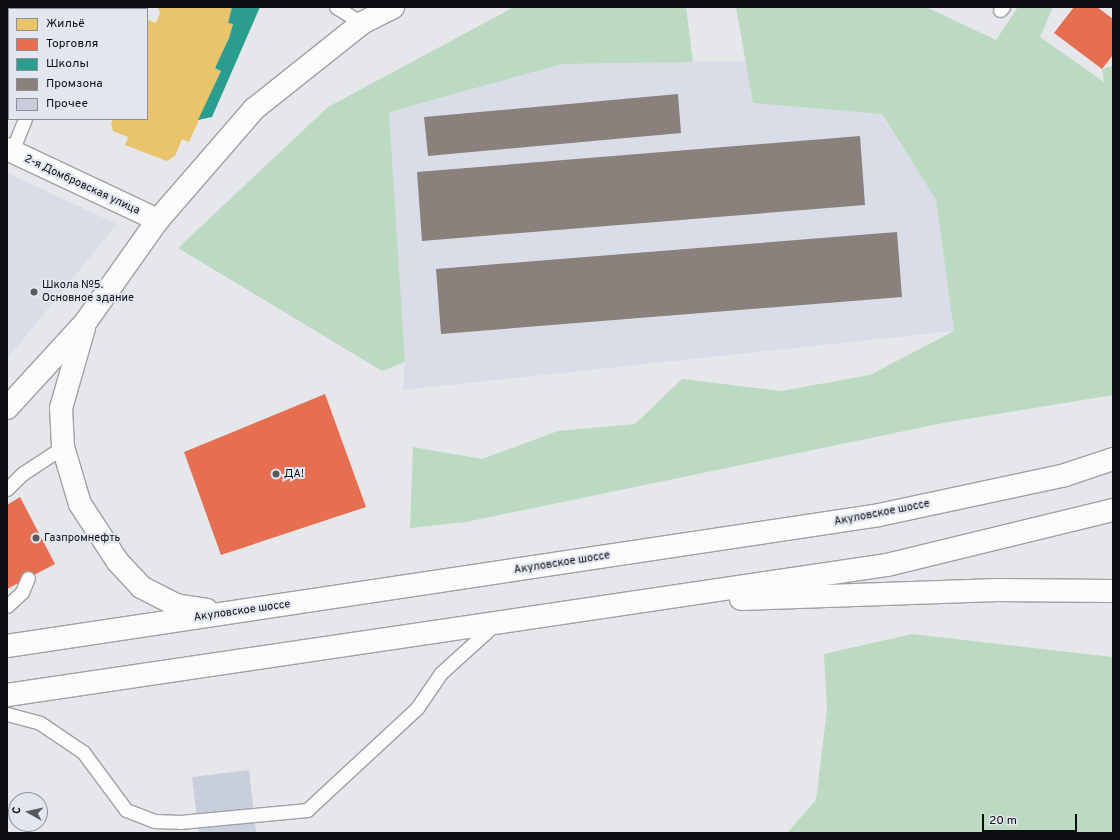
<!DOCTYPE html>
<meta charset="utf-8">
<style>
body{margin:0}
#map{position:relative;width:1120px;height:840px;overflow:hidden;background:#e5e7eb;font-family:Overpass,sans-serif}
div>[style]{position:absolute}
.built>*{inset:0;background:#d9dde8}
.green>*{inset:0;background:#bcd9c1}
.homes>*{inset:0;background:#e9c46a}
.shops>*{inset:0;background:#e76f51}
.schools>*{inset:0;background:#2a9d8f}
.industry>*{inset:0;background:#8a817c}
.building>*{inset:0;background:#c9cedc}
.roads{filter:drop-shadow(1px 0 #a0a1a5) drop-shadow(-1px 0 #a0a1a5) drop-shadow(0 1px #a0a1a5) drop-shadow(0 -1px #a0a1a5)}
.lane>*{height:13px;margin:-6.5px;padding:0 6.5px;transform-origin:6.5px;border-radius:6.5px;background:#fbfbfc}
.street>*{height:22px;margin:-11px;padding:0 11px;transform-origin:11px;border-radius:11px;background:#fbfbfc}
.secondary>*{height:22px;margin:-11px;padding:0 11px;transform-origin:11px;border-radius:11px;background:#fbfbfc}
.dots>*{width:11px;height:11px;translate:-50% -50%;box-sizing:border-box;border:2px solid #e2e6ee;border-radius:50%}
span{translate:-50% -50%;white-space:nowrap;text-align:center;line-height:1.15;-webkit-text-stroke:4px #e2e6ee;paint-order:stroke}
.street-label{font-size:11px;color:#0d0e11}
.poi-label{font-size:11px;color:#0d0e11}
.left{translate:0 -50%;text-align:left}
.frame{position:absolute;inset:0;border:8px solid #0d0e11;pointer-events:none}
.legend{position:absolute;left:8px;top:8px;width:140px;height:112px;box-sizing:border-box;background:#e2e6ee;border:1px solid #8d9096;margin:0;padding:5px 7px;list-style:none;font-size:12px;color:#0d0e11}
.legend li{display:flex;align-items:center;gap:8px;height:20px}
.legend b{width:20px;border:1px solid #8d9096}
.north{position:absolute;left:8px;top:792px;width:40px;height:40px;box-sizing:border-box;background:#e2e6ee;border:1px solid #8d9096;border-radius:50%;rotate:278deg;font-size:11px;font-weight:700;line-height:16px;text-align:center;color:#0d0e11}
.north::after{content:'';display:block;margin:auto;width:14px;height:18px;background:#595a5d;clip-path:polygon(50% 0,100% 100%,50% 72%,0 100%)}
.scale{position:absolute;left:982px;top:814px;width:95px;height:18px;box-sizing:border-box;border:2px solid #0d0e11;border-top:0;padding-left:5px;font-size:12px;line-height:14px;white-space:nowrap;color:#0d0e11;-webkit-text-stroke:3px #e2e6ee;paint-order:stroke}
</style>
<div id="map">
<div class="built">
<i style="clip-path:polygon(746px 61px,753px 103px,881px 114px,936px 200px,954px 331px,403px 390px,405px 362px,389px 112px,562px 64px)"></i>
<i style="clip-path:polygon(7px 173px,117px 224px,7px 359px)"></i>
</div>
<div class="green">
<i style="clip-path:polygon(514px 7px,686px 7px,693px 62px,562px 64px,389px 112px,405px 362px,382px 371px,178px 248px,328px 107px)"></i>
<i style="clip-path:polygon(736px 7px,926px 7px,996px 40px,1018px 7px,1053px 7px,1040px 37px,1104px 82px,1102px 69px,1113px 66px,1113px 395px,943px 423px,466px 522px,410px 528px,413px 447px,482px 459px,558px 431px,635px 424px,682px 379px,781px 391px,870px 375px,954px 331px,936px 200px,882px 114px,753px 103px)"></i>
<i style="clip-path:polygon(912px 634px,1113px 657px,1113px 833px,787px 833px,816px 800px,827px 710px,824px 654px)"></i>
</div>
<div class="homes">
<i style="clip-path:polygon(158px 7px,232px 7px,228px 23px,233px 24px,229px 38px,215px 68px,221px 71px,189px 142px,182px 139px,175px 156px,167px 161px,125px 145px,128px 137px,113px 131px,111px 124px,113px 119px,147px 119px,147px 21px,148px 20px,156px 23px,160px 13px)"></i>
</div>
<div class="shops">
<i style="clip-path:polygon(1074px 7px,1097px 7px,1113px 19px,1113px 55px,1102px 69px,1054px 33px)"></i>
<i style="clip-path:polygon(325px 394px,366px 507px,221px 555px,184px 452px)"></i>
<i style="clip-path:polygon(20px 497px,55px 564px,7px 589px,7px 505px)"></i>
</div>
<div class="schools">
<i style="clip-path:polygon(232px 7px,260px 7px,212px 117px,198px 120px,221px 71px,215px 68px,229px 38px,233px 24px,228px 23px)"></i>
</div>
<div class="industry">
<i style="clip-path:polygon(678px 94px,681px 133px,428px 156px,424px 117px)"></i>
<i style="clip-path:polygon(860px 136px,865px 205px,422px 241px,417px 172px)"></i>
<i style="clip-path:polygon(897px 232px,902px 297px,441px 334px,436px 269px)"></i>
</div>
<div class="building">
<i style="clip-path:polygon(249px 770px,256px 833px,199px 833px,192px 777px)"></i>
</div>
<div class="roads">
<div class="lane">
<i style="left:336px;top:7px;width:31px;rotate:32deg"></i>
<i style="left:71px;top:9px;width:2px;rotate:-90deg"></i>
<i style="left:1000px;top:10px;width:4px;rotate:-45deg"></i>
<i style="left:12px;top:151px;width:35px;rotate:-68deg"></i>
<i style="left:7px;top:489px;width:21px;rotate:-45deg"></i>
<i style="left:22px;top:474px;width:49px;rotate:-33.4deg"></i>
<i style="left:7px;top:606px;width:21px;rotate:-43deg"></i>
<i style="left:22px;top:592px;width:15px;rotate:-67deg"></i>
<i style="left:7px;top:714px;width:34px;rotate:15deg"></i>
<i style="left:40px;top:723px;width:52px;rotate:34deg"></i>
<i style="left:83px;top:752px;width:72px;rotate:53.4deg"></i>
<i style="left:126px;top:810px;width:31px;rotate:21deg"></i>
<i style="left:155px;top:821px;width:25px;rotate:2deg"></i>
<i style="left:180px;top:822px;width:128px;rotate:-5.4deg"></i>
<i style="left:307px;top:810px;width:150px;rotate:-42.8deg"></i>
<i style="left:417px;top:708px;width:42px;rotate:-55.6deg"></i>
<i style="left:441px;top:673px;width:72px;rotate:-42.2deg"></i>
</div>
<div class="street">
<i style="left:7px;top:149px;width:167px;rotate:25.2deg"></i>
</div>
<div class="secondary">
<i style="left:84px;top:328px;width:83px;rotate:106deg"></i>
<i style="left:61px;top:408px;width:39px;rotate:87deg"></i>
<i style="left:63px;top:447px;width:59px;rotate:73.4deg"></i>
<i style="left:80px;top:504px;width:69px;rotate:56.8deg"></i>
<i style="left:118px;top:562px;width:34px;rotate:47deg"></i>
<i style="left:141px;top:587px;width:39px;rotate:27deg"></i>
<i style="left:176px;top:605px;width:31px;rotate:9deg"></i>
<i style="left:7px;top:408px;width:115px;rotate:-47.5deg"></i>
<i style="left:85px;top:323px;width:126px;rotate:-54.7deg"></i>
<i style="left:158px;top:220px;width:147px;rotate:-49.1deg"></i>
<i style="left:254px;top:109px;width:138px;rotate:-38.5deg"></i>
<i style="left:362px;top:23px;width:35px;rotate:-27deg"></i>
<i style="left:741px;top:599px;width:257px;rotate:-2deg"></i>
<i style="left:998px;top:590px;width:115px;rotate:0.5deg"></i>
<i style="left:7px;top:646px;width:882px;rotate:-8.54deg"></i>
<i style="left:879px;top:515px;width:190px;rotate:-12.1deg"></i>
<i style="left:1065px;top:475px;width:51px;rotate:-18.4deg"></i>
<i style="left:7px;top:695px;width:890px;rotate:-8.4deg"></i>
<i style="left:887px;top:565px;width:233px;rotate:-13.7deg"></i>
</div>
</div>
<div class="dots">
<i style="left:34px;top:292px;background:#595a5d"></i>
<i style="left:276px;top:474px;background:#595a5d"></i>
<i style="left:36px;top:538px;background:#595a5d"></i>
</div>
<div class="street-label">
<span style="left:82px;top:185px;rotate:25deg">2-я Домбровская улица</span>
<span style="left:882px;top:513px;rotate:-11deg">Акуловское шоссе</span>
<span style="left:562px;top:563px;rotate:-9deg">Акуловское шоссе</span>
<span style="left:242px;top:611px;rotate:-8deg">Акуловское шоссе</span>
</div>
<div class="poi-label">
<span class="left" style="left:42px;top:292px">Школа №5.<br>Основное здание</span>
<span class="left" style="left:284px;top:474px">ДА!</span>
<span class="left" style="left:44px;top:538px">Газпромнефть</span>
</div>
<div class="frame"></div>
<ul class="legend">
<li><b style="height:11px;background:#e9c46a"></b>Жильё</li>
<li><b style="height:11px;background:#e76f51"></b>Торговля</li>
<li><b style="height:11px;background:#2a9d8f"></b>Школы</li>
<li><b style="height:11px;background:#8a817c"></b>Промзона</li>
<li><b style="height:11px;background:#c9cedc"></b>Прочее</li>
</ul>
<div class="north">С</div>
<div class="scale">20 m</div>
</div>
